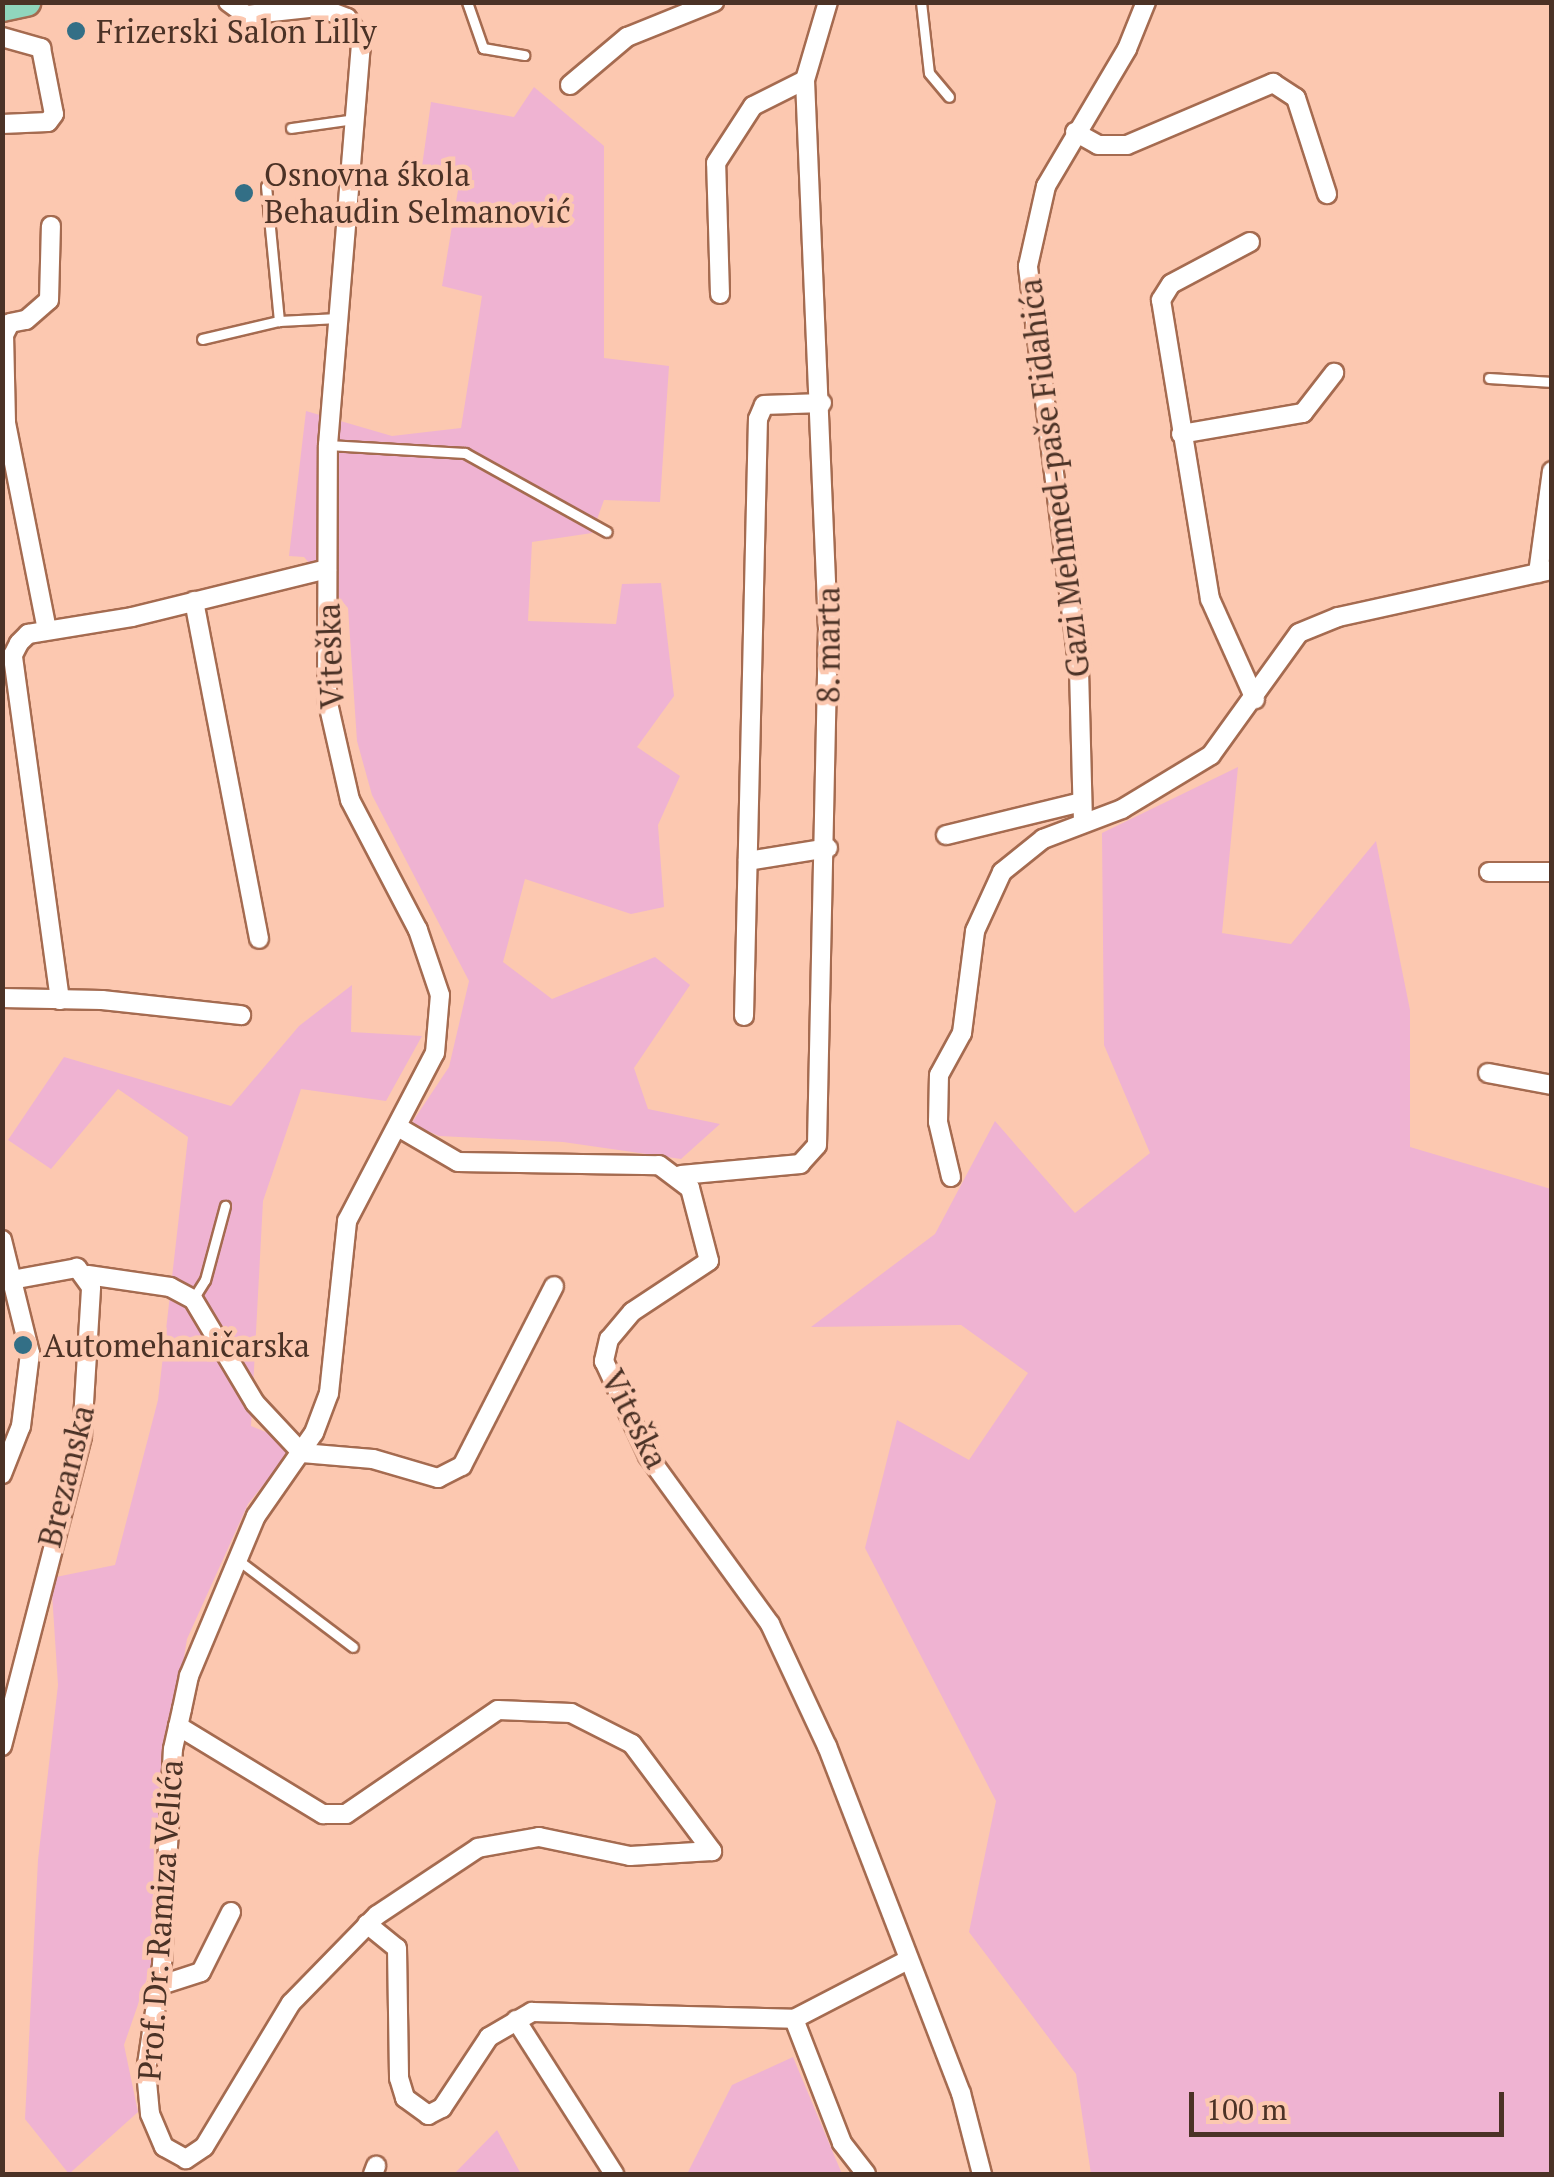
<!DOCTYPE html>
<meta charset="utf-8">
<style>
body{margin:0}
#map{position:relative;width:1554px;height:2177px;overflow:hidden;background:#fcc8b0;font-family:"PT Serif",serif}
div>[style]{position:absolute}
.green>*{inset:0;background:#efb3d2}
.roads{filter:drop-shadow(2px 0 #a56b50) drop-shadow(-2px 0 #a56b50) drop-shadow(0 2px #a56b50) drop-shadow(0 -2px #a56b50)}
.lane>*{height:9px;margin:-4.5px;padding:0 4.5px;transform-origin:4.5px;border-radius:4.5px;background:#fff}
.street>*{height:18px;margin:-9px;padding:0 9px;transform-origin:9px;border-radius:9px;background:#fff}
.primary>*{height:28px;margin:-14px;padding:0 14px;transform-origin:14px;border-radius:14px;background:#90d5bc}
.dots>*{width:28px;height:28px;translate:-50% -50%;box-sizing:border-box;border:5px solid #fcc8b0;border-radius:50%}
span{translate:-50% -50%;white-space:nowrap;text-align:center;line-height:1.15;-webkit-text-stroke:9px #fcc8b0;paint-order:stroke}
.poi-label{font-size:32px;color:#4b3226}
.left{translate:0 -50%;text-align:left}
.street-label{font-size:32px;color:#4b3226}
.frame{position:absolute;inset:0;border:5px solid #4b3226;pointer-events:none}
.scale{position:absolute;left:1189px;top:2092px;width:315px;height:45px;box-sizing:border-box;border:5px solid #4b3226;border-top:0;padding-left:12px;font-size:30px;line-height:35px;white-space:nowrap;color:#4b3226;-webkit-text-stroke:8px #fcc8b0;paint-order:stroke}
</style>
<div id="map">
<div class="green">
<i style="clip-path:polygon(534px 87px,604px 146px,604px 358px,669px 366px,660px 502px,604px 500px,592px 533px,532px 542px,528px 621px,616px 624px,622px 584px,661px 583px,674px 696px,637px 747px,680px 776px,658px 825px,664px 907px,631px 914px,525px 879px,503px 962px,552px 999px,655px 957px,690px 985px,634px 1068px,648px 1109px,720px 1124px,681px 1159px,563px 1142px,439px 1136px,411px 1124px,449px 1067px,469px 981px,372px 795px,357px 741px,348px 608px,304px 557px,289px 556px,306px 411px,392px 436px,461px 428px,482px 296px,442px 286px,458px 190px,419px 188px,431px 102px,514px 117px)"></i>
<i style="clip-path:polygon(1238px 767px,1222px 933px,1291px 944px,1376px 841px,1410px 1010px,1410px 1147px,1551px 1189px,1551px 2174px,1091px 2174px,1076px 2074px,969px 1932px,996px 1801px,865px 1548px,897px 1420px,969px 1460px,1028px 1373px,961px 1325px,811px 1327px,935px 1234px,995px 1121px,1075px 1213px,1150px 1153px,1104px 1045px,1102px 833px)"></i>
<i style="clip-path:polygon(352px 985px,351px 1032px,422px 1036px,386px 1101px,301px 1089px,263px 1201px,251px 1426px,296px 1444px,248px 1504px,187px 1639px,154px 1841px,152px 1964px,124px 2045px,138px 2112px,69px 2174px,25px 2119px,38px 1860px,58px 1685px,51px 1578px,115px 1565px,158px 1400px,188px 1137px,118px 1089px,51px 1169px,8px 1140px,64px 1057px,231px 1106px,299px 1026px)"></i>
<i style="clip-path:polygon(793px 2057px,842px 2174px,687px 2174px,732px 2085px)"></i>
<i style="clip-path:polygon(497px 2130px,521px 2174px,454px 2174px)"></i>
</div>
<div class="roads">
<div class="lane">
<i style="left:467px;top:2px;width:49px;rotate:70.8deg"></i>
<i style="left:483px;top:48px;width:42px;rotate:9.7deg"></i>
<i style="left:921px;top:2px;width:71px;rotate:83.6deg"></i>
<i style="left:929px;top:73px;width:31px;rotate:50deg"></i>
<i style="left:291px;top:128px;width:64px;rotate:-8.1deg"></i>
<i style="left:266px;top:186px;width:136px;rotate:84.5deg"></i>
<i style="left:202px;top:339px;width:79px;rotate:-13.2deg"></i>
<i style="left:279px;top:321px;width:59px;rotate:-2.9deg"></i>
<i style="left:1489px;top:378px;width:63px;rotate:3.6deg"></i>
<i style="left:328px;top:445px;width:137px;rotate:3.3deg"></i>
<i style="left:465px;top:453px;width:162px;rotate:29.1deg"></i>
<i style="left:193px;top:1299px;width:22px;rotate:-58deg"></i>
<i style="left:205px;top:1280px;width:77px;rotate:-74.9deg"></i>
<i style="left:238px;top:1560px;width:144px;rotate:37.1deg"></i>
</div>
<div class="street">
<i style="left:2px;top:37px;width:41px;rotate:15.8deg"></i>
<i style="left:41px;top:48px;width:67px;rotate:78.9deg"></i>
<i style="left:54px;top:114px;width:10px;rotate:127deg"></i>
<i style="left:48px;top:122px;width:46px;rotate:177.5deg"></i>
<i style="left:570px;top:85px;width:75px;rotate:-40.1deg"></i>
<i style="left:627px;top:37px;width:94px;rotate:-21.9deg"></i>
<i style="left:1075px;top:132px;width:26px;rotate:29deg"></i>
<i style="left:1098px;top:145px;width:29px"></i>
<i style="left:1127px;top:145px;width:159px;rotate:-23deg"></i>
<i style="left:1273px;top:83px;width:27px;rotate:33deg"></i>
<i style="left:1296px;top:98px;width:101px;rotate:72.1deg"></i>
<i style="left:1250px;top:242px;width:89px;rotate:152deg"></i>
<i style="left:1171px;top:284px;width:19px;rotate:122deg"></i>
<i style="left:1161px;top:300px;width:303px;rotate:80.7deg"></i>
<i style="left:1210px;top:599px;width:110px;rotate:65.8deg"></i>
<i style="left:720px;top:294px;width:131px;rotate:-91.7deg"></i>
<i style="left:716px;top:163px;width:68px;rotate:-57deg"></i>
<i style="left:753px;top:106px;width:58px;rotate:-26.6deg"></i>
<i style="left:1181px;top:434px;width:124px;rotate:-9.8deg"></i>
<i style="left:1303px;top:413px;width:51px;rotate:-52.2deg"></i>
<i style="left:1538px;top:573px;width:103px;rotate:-82.2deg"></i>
<i style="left:194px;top:601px;width:344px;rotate:79.1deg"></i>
<i style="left:47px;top:630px;width:212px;rotate:-101.2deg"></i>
<i style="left:6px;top:422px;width:87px;rotate:-91.3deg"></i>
<i style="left:4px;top:335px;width:13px;rotate:-63deg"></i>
<i style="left:10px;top:323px;width:16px;rotate:-11deg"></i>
<i style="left:26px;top:320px;width:30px;rotate:-41deg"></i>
<i style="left:49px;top:300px;width:74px;rotate:-88.5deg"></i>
<i style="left:1083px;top:822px;width:151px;rotate:-91.5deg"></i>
<i style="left:1079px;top:671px;width:408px;rotate:-97.2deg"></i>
<i style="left:1028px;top:266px;width:82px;rotate:-77.3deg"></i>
<i style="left:1046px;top:186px;width:159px;rotate:-59.4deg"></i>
<i style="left:1127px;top:49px;width:51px;rotate:-68deg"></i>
<i style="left:946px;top:835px;width:139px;rotate:-13.7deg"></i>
<i style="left:748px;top:861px;width:81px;rotate:-9.2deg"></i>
<i style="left:1489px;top:872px;width:63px"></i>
<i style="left:2px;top:998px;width:100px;rotate:1.1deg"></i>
<i style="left:102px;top:1000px;width:140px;rotate:6.2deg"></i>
<i style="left:60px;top:1000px;width:348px;rotate:-97.8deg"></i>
<i style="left:13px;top:655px;width:13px;rotate:-63deg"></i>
<i style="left:19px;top:643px;width:13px;rotate:-45deg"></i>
<i style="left:28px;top:634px;width:105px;rotate:-9.3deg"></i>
<i style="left:132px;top:617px;width:201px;rotate:-13.8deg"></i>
<i style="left:744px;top:1016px;width:597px;rotate:-88.66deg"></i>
<i style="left:758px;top:419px;width:15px;rotate:-67deg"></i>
<i style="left:764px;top:405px;width:58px;rotate:-2deg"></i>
<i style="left:1488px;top:1073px;width:65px;rotate:10.6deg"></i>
<i style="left:398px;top:1127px;width:69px;rotate:30.3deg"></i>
<i style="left:458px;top:1162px;width:201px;rotate:0.9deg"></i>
<i style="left:659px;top:1165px;width:39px;rotate:37deg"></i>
<i style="left:690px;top:1188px;width:75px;rotate:75.4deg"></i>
<i style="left:709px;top:1261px;width:92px;rotate:146.5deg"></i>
<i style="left:632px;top:1312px;width:35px;rotate:130deg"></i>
<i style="left:609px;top:1339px;width:23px;rotate:103deg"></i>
<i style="left:604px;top:1361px;width:105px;rotate:65.1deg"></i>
<i style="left:648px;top:1456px;width:208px;rotate:54deg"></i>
<i style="left:770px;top:1624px;width:135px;rotate:65deg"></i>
<i style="left:827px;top:1746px;width:372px;rotate:68.9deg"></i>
<i style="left:961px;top:2093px;width:84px;rotate:75.5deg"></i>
<i style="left:681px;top:1175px;width:120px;rotate:-5.3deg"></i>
<i style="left:800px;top:1164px;width:25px;rotate:-48deg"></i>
<i style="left:817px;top:1145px;width:516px;rotate:-88.78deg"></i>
<i style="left:828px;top:629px;width:549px;rotate:-92.4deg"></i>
<i style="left:805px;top:80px;width:81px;rotate:-73.6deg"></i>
<i style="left:951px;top:1177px;width:57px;rotate:-103.3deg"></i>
<i style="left:938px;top:1122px;width:47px;rotate:-88.8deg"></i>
<i style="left:939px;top:1075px;width:48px;rotate:-61.3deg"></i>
<i style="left:962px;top:1033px;width:103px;rotate:-82.7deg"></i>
<i style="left:975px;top:931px;width:65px;rotate:-65.4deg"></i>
<i style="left:1002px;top:872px;width:53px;rotate:-38.8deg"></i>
<i style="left:1043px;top:839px;width:85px;rotate:-20.8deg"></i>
<i style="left:1122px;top:809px;width:104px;rotate:-31.2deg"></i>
<i style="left:1211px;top:755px;width:150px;rotate:-54.2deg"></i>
<i style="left:1299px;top:633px;width:42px;rotate:-22.3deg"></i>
<i style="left:1338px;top:617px;width:219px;rotate:-12.4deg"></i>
<i style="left:2px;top:1240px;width:116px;rotate:76.1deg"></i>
<i style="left:30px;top:1353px;width:74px;rotate:97deg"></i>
<i style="left:21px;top:1426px;width:52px;rotate:111.6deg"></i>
<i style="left:88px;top:1275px;width:83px;rotate:8.3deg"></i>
<i style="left:170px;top:1287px;width:26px;rotate:28deg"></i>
<i style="left:193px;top:1299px;width:121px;rotate:59.2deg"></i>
<i style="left:255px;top:1403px;width:69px;rotate:46.8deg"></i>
<i style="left:302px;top:1453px;width:71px;rotate:4.8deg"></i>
<i style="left:373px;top:1459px;width:68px;rotate:16.3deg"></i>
<i style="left:438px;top:1478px;width:27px;rotate:-27deg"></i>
<i style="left:462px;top:1466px;width:202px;rotate:-62.9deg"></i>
<i style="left:178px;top:1726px;width:170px;rotate:31.3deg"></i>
<i style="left:323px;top:1814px;width:23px"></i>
<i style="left:346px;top:1814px;width:184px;rotate:-34.4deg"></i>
<i style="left:498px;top:1710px;width:73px;rotate:2.4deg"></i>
<i style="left:571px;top:1713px;width:68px;rotate:26.9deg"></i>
<i style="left:632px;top:1744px;width:134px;rotate:53.2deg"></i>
<i style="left:712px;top:1851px;width:82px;rotate:176.5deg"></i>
<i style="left:630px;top:1856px;width:93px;rotate:-168.2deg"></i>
<i style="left:539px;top:1837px;width:62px;rotate:169.8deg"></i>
<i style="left:478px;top:1848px;width:121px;rotate:146.4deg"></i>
<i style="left:377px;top:1915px;width:123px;rotate:134.3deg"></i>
<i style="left:291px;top:2003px;width:168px;rotate:121.1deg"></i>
<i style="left:204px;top:2147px;width:22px;rotate:146deg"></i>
<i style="left:186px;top:2159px;width:25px;rotate:-151deg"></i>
<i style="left:164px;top:2147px;width:36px;rotate:-113deg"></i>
<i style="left:150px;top:2114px;width:43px;rotate:-95.3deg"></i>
<i style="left:146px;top:2071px;width:107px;rotate:-81.4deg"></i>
<i style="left:162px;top:1965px;width:216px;rotate:-87.1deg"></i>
<i style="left:173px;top:1749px;width:41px;rotate:-77.3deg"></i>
<i style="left:182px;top:1709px;width:34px;rotate:-78deg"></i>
<i style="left:189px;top:1676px;width:173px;rotate:-67.3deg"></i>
<i style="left:256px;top:1516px;width:101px;rotate:-55.1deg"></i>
<i style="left:314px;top:1433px;width:43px;rotate:-69.4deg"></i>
<i style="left:329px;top:1393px;width:173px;rotate:-84deg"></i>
<i style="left:347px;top:1221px;width:190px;rotate:-62.4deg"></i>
<i style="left:435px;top:1053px;width:58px;rotate:-85.1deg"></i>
<i style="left:440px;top:995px;width:69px;rotate:-108.7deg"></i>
<i style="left:418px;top:930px;width:147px;rotate:-117.6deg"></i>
<i style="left:350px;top:800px;width:104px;rotate:-102.8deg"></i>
<i style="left:327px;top:699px;width:254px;rotate:-89.8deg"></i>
<i style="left:328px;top:445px;width:406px;rotate:-85.3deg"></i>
<i style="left:361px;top:40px;width:26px;rotate:-122deg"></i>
<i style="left:347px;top:18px;width:31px;rotate:-159deg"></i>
<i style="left:318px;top:7px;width:72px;rotate:173.7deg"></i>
<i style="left:246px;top:15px;width:22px;rotate:-144deg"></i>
<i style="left:2px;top:1746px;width:320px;rotate:-75.5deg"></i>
<i style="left:82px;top:1436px;width:149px;rotate:-86.5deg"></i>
<i style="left:91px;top:1287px;width:24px;rotate:-126deg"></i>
<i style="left:77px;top:1268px;width:61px;rotate:169.6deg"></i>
<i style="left:367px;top:1924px;width:38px;rotate:39deg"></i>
<i style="left:397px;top:1948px;width:130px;rotate:89.1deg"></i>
<i style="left:399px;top:2078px;width:21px;rotate:73deg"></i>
<i style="left:405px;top:2098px;width:29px;rotate:36deg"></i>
<i style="left:428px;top:2115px;width:16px;rotate:-27deg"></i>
<i style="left:442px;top:2108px;width:85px;rotate:-56.5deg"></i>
<i style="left:489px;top:2037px;width:50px;rotate:-30.2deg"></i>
<i style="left:532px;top:2012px;width:262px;rotate:1.5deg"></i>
<i style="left:794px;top:2019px;width:126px;rotate:-27.4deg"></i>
<i style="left:158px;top:1986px;width:45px;rotate:-18deg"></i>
<i style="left:201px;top:1972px;width:67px;rotate:-63.4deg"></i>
<i style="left:794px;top:2019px;width:133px;rotate:68.8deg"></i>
<i style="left:842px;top:2143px;width:39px;rotate:52deg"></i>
<i style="left:516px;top:2020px;width:183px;rotate:57.5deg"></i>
<i style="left:373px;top:2174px;width:9px;rotate:-69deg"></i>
</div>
<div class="primary">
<i style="left:2px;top:7px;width:25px;rotate:-12deg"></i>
</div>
</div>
<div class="dots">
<i style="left:76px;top:31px;background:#336f86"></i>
<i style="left:244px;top:193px;background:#336f86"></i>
<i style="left:23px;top:1345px;background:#336f86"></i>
</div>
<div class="poi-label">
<span class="left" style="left:96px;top:31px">Frizerski Salon Lilly</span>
<span class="left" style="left:264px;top:193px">Osnovna śkola<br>Behaudin Selmanović</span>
<span class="left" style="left:43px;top:1345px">Automehaničarska</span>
</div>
<div class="street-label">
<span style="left:1054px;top:478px;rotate:-97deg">Gazi Mehmed-paše Fidahića</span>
<span style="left:828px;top:645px;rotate:-90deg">8. marta</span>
<span style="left:330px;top:656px;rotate:-92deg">Viteška</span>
<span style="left:635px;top:1419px;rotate:63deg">Viteška</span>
<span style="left:66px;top:1476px;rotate:-76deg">Brezanska</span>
<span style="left:160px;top:1920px;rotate:-86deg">Prof. Dr. Ramiza Velića</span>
</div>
<div class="frame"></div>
<div class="scale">100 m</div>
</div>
